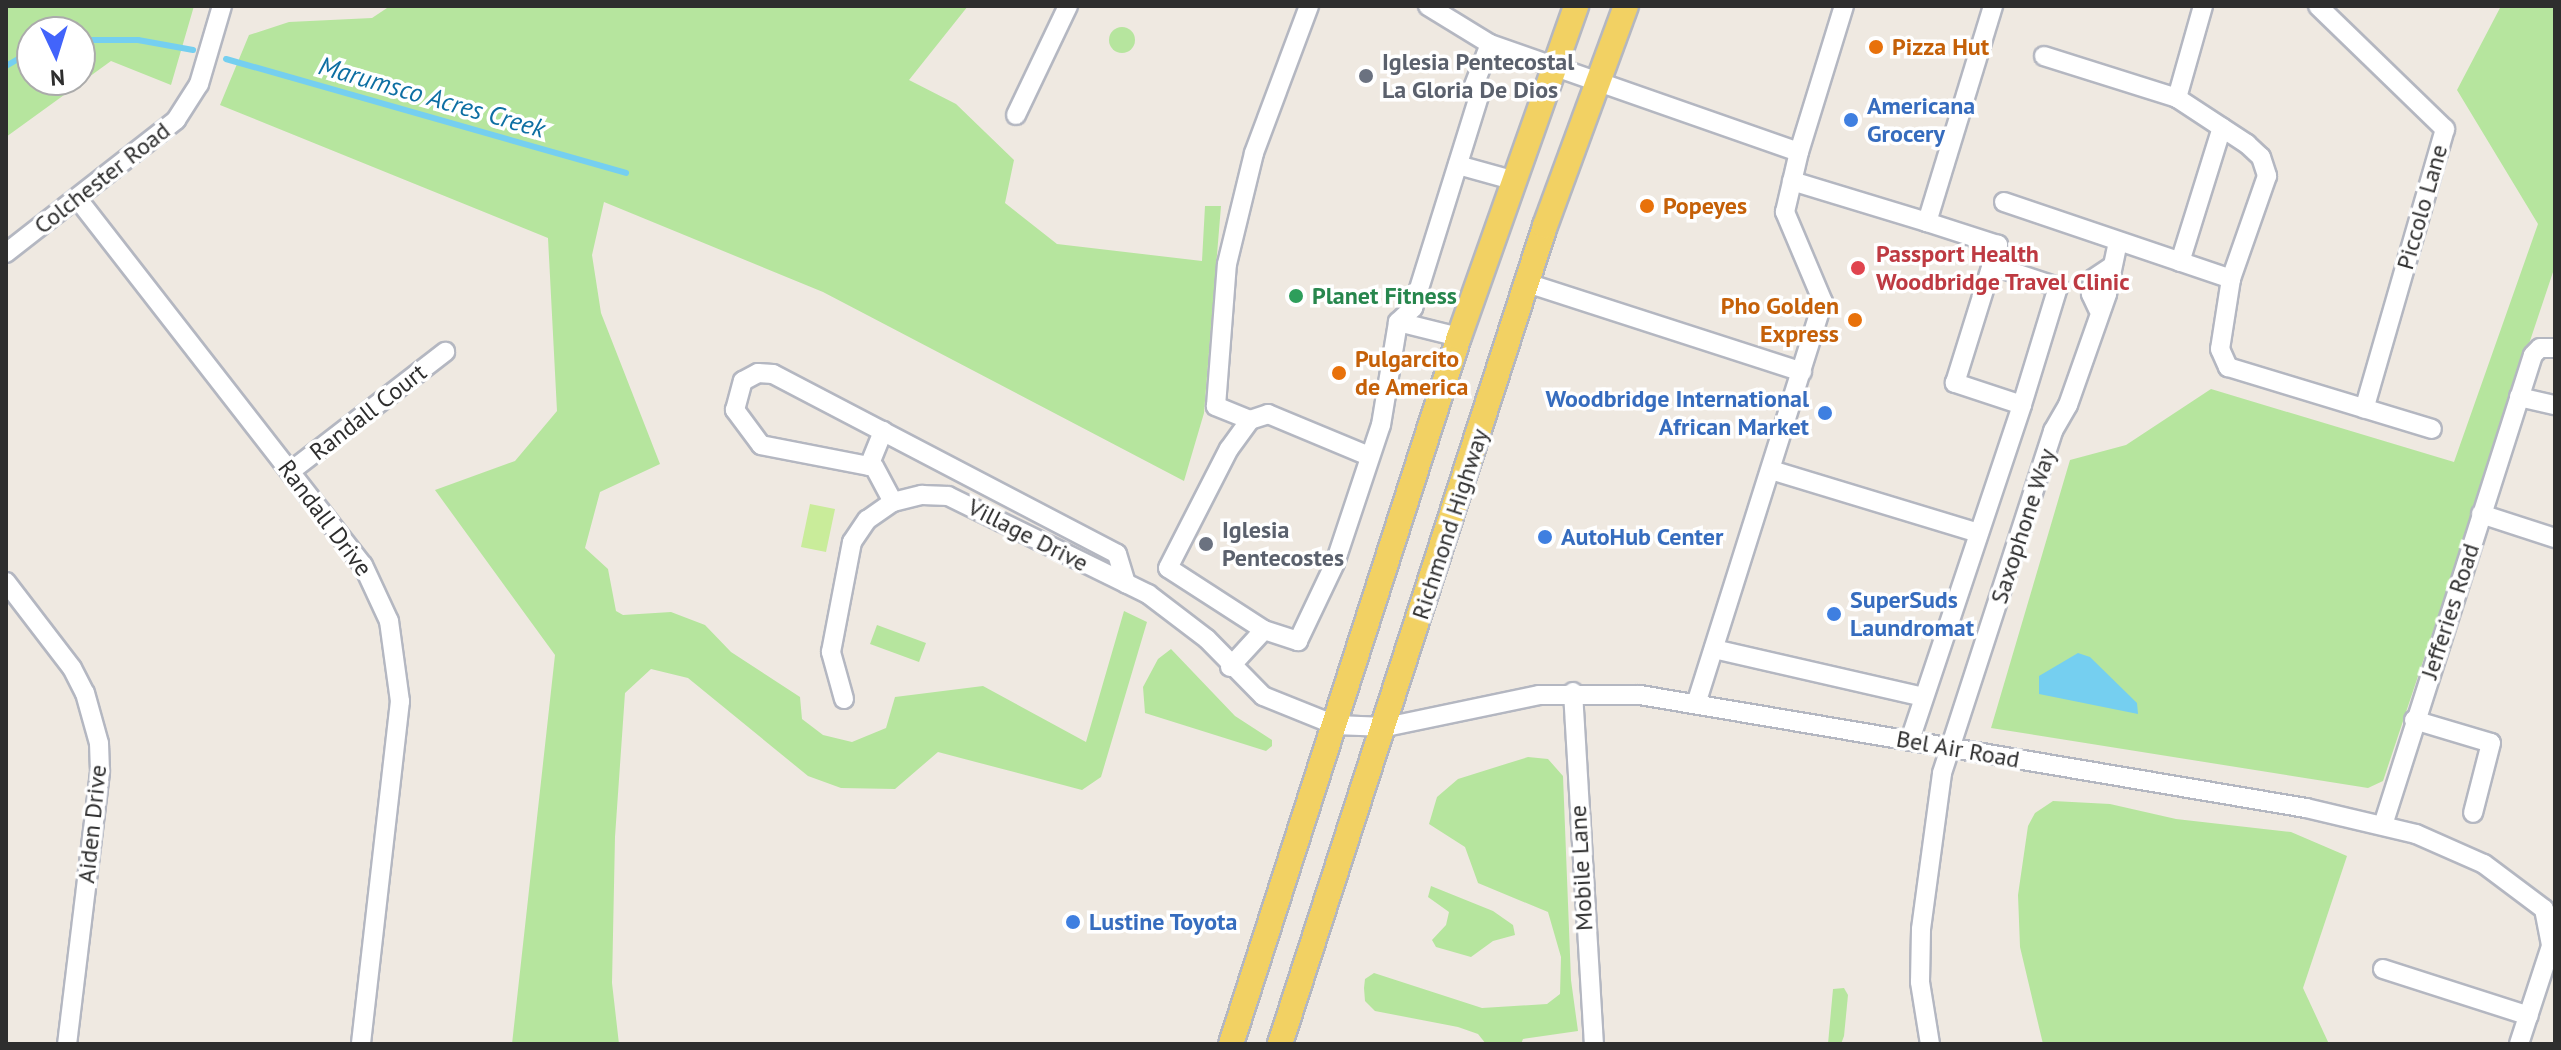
<!DOCTYPE html>
<style>
body{margin:0}
#map{position:relative;width:2561px;height:1050px;overflow:hidden;background:#efe9e1;font-family:"PT Sans",sans-serif}
div>[style]{position:absolute}
.green>*{inset:0;background:#b6e59e}
.round{border-radius:50%}
.pitch>*{inset:0;background:#c9ec9a}
.water>*{inset:0;background:#75cff0}
.stream>*{height:6px;margin:-3px;padding:0 3px;transform-origin:3px;border-radius:3px;background:#75cff0}
.roads{filter:drop-shadow(2px 0 #b4b7c1) drop-shadow(-2px 0 #b4b7c1) drop-shadow(0 2px #b4b7c1) drop-shadow(0 -2px #b4b7c1)}
.minor>*{height:18px;margin:-9px;padding:0 9px;transform-origin:9px;border-radius:9px;background:#fff}
.major>*{height:24px;margin:-12px;padding:0 12px;transform-origin:12px;border-radius:12px;background:#f2d163}
.dots>*{width:22px;height:22px;translate:-50% -50%;box-sizing:border-box;border:4px solid #fff;border-radius:50%}
span{translate:-50% -50%;white-space:nowrap;text-align:center;line-height:1.15;-webkit-text-stroke:7px #fff;paint-order:stroke}
.food-label{font-size:24px;color:#c56008;font-weight:700}
.left{translate:0 -50%;text-align:left}
.right{translate:-100% -50%;text-align:right}
.worship-label{font-size:24px;color:#5b616d;font-weight:700}
.shop-label{font-size:24px;color:#366cbe;font-weight:700}
.street-label{font-size:24px;color:#2e2e2e}
.health-label{font-size:24px;color:#be3a42;font-weight:700}
.leisure-label{font-size:24px;color:#27864d;font-weight:700}
.water-label{font-size:26px;color:#0d6fa3;font-style:italic}
.frame{position:absolute;inset:0;border:8px solid #2e2e2e;pointer-events:none}
.north{position:absolute;left:16px;top:16px;width:80px;height:80px;box-sizing:border-box;background:#fff;border:2px solid #ababab;border-radius:50%;rotate:176deg;font-size:22px;font-weight:700;line-height:32px;text-align:center;color:#2e2e2e}
.north::after{content:'';display:block;margin:auto;width:28px;height:36px;background:#4264fb;clip-path:polygon(50% 0,100% 100%,50% 72%,0 100%)}
</style>
<div id="map">
<div class="green">
<i style="clip-path:polygon(evenodd,6px 6px,194px 6px,171px 85px,111px 61px,6px 137px,6px 6px,32px 32px,80px 32px,80px 80px,32px 80px,32px 32px)"></i>
<i style="clip-path:polygon(390px 6px,968px 6px,909px 80px,956px 104px,1014px 160px,1005px 203px,1057px 244px,1202px 261px,1205px 206px,1221px 206px,1204px 413px,1184px 481px,823px 292px,604px 202px,592px 255px,601px 313px,660px 464px,600px 492px,585px 548px,608px 569px,616px 611px,623px 615px,671px 612px,705px 625px,731px 652px,800px 697px,802px 719px,823px 735px,852px 742px,886px 728px,895px 697px,983px 686px,1086px 742px,1124px 611px,1147px 622px,1101px 777px,1082px 790px,938px 752px,895px 789px,841px 788px,808px 776px,688px 678px,651px 669px,625px 693px,615px 837px,612px 983px,619px 1044px,512px 1044px,555px 655px,435px 490px,515px 461px,557px 411px,548px 238px,220px 105px,249px 35px,289px 22px,372px 18px)"></i>
<i style="clip-path:polygon(2501px 6px,2555px 6px,2555px 266px,2383px 781px,2368px 788px,1991px 728px,2070px 460px,2126px 445px,2211px 389px,2454px 462px,2538px 224px,2457px 90px)"></i>
<i class="round" style="left:1109px;top:27px;width:26px;height:26px"></i>
<i style="clip-path:polygon(877px 625px,926px 643px,919px 662px,870px 644px)"></i>
<i style="clip-path:polygon(1171px 649px,1235px 716px,1272px 740px,1272px 746px,1266px 751px,1145px 713px,1143px 687px,1158px 659px)"></i>
<i style="clip-path:polygon(1528px 757px,1548px 759px,1563px 776px,1571px 980px,1578px 1031px,1523px 1039px,1521px 1044px,1486px 1044px,1478px 1034px,1458px 1027px,1375px 1011px,1365px 1001px,1364px 988px,1365px 979px,1374px 973px,1482px 1008px,1547px 1004px,1560px 994px,1561px 957px,1548px 912px,1478px 883px,1465px 847px,1429px 824px,1437px 797px,1458px 779px)"></i>
<i style="clip-path:polygon(2053px 801px,2110px 804px,2176px 819px,2291px 832px,2347px 856px,2303px 988px,2329px 1044px,2043px 1044px,2020px 947px,2018px 895px,2028px 826px,2035px 813px)"></i>
<i style="clip-path:polygon(1431px 886px,1493px 911px,1513px 925px,1515px 935px,1493px 941px,1471px 957px,1436px 947px,1432px 940px,1446px 925px,1449px 912px,1428px 897px)"></i>
<i style="clip-path:polygon(1844px 988px,1848px 995px,1844px 1036px,1841px 1044px,1828px 1044px,1833px 989px)"></i>
</div>
<div class="pitch">
<i style="clip-path:polygon(810px 504px,835px 509px,826px 552px,801px 547px)"></i>
</div>
<div class="water">
<i style="clip-path:polygon(2078px 653px,2090px 657px,2137px 703px,2138px 714px,2039px 694px,2039px 676px)"></i>
</div>
<div class="stream">
<i style="left:80px;top:40px;width:58px"></i>
<i style="left:138px;top:40px;width:56px;rotate:10.3deg"></i>
<i style="left:226px;top:59px;width:416px;rotate:15.9deg"></i>
<i style="left:6px;top:66px;width:30px;rotate:-30deg"></i>
</div>
<div class="roads">
<div class="minor">
<i style="left:1428px;top:6px;width:73px;rotate:31.5deg"></i>
<i style="left:1490px;top:44px;width:327px;rotate:19.3deg"></i>
<i style="left:1799px;top:152px;width:153px;rotate:-72.9deg"></i>
<i style="left:2203px;top:6px;width:96px;rotate:105.8deg"></i>
<i style="left:2177px;top:98px;width:84px;rotate:33.3deg"></i>
<i style="left:2247px;top:144px;width:19px;rotate:43deg"></i>
<i style="left:2261px;top:157px;width:20px;rotate:72deg"></i>
<i style="left:2267px;top:176px;width:109px;rotate:109.3deg"></i>
<i style="left:2231px;top:279px;width:71px;rotate:98.9deg"></i>
<i style="left:2220px;top:349px;width:20px;rotate:66deg"></i>
<i style="left:2228px;top:367px;width:213px;rotate:16.9deg"></i>
<i style="left:2318px;top:6px;width:177px;rotate:44.1deg"></i>
<i style="left:2445px;top:129px;width:291px;rotate:106.1deg"></i>
<i style="left:2044px;top:56px;width:139px;rotate:17.5deg"></i>
<i style="left:1016px;top:115px;width:121px;rotate:-64.5deg"></i>
<i style="left:1458px;top:165px;width:56px;rotate:15.5deg"></i>
<i style="left:1792px;top:181px;width:141px;rotate:16.9deg"></i>
<i style="left:1927px;top:222px;width:226px;rotate:-73deg"></i>
<i style="left:77px;top:198px;width:465px;rotate:52.1deg"></i>
<i style="left:363px;top:565px;width:62px;rotate:65.1deg"></i>
<i style="left:389px;top:621px;width:81px;rotate:82.2deg"></i>
<i style="left:400px;top:701px;width:345px;rotate:96.5deg"></i>
<i style="left:2004px;top:202px;width:240px;rotate:18.7deg"></i>
<i style="left:6px;top:253px;width:216px;rotate:-38deg"></i>
<i style="left:176px;top:120px;width:43px;rotate:-57.4deg"></i>
<i style="left:199px;top:84px;width:81px;rotate:-73.6deg"></i>
<i style="left:2180px;top:262px;width:141px;rotate:-72.7deg"></i>
<i style="left:1991px;top:265px;width:71px;rotate:18.2deg"></i>
<i style="left:2058px;top:287px;width:123px;rotate:107deg"></i>
<i style="left:1527px;top:283px;width:289px;rotate:17.9deg"></i>
<i style="left:2098px;top:309px;width:17px;rotate:-115deg"></i>
<i style="left:2091px;top:294px;width:15px;rotate:-82deg"></i>
<i style="left:2093px;top:279px;width:23px;rotate:-34deg"></i>
<i style="left:1398px;top:322px;width:63px;rotate:13.8deg"></i>
<i style="left:2519px;top:397px;width:37px;rotate:13deg"></i>
<i style="left:1250px;top:420px;width:37px;rotate:-158deg"></i>
<i style="left:1216px;top:406px;width:142px;rotate:-85.6deg"></i>
<i style="left:1227px;top:264px;width:114px;rotate:-76.3deg"></i>
<i style="left:1254px;top:153px;width:157px;rotate:-69.5deg"></i>
<i style="left:869px;top:466px;width:38px;rotate:-68deg"></i>
<i style="left:1771px;top:470px;width:217px;rotate:16.9deg"></i>
<i style="left:291px;top:471px;width:195px;rotate:-37.7deg"></i>
<i style="left:893px;top:502px;width:40px;rotate:-118deg"></i>
<i style="left:874px;top:467px;width:115px;rotate:-169deg"></i>
<i style="left:761px;top:445px;width:44px;rotate:-126.6deg"></i>
<i style="left:735px;top:410px;width:30px;rotate:-75deg"></i>
<i style="left:743px;top:381px;width:17px;rotate:-28deg"></i>
<i style="left:758px;top:373px;width:15px;rotate:4deg"></i>
<i style="left:773px;top:374px;width:388px;rotate:27.6deg"></i>
<i style="left:1117px;top:554px;width:31px;rotate:73deg"></i>
<i style="left:2481px;top:514px;width:78px;rotate:18deg"></i>
<i style="left:6px;top:582px;width:108px;rotate:52.5deg"></i>
<i style="left:72px;top:668px;width:28px;rotate:63deg"></i>
<i style="left:85px;top:693px;width:52px;rotate:74.4deg"></i>
<i style="left:99px;top:743px;width:29px;rotate:88deg"></i>
<i style="left:100px;top:772px;width:274px;rotate:96.9deg"></i>
<i style="left:1264px;top:630px;width:114px;rotate:-147.1deg"></i>
<i style="left:1168px;top:568px;width:134px;rotate:-62.9deg"></i>
<i style="left:1229px;top:449px;width:36px;rotate:-54deg"></i>
<i style="left:1250px;top:420px;width:19px;rotate:-18deg"></i>
<i style="left:1268px;top:414px;width:109px;rotate:22.6deg"></i>
<i style="left:1714px;top:649px;width:215px;rotate:12.9deg"></i>
<i style="left:1230px;top:667px;width:50px;rotate:-47.4deg"></i>
<i style="left:1264px;top:630px;width:36px;rotate:18deg"></i>
<i style="left:1298px;top:641px;width:86px;rotate:-64.6deg"></i>
<i style="left:1335px;top:563px;width:145px;rotate:-71.6deg"></i>
<i style="left:1381px;top:425px;width:104px;rotate:-80.6deg"></i>
<i style="left:1398px;top:322px;width:21px;rotate:-43deg"></i>
<i style="left:1413px;top:308px;width:228px;rotate:-72.7deg"></i>
<i style="left:1481px;top:90px;width:8px;rotate:-166deg"></i>
<i style="left:1473px;top:88px;width:47px;rotate:-68.9deg"></i>
<i style="left:1573px;top:692px;width:353px;rotate:86.6deg"></i>
<i style="left:844px;top:699px;width:49px;rotate:-105.5deg"></i>
<i style="left:831px;top:652px;width:112px;rotate:-79.2deg"></i>
<i style="left:852px;top:542px;width:27px;rotate:-56deg"></i>
<i style="left:867px;top:520px;width:32px;rotate:-35deg"></i>
<i style="left:893px;top:502px;width:30px;rotate:-14deg"></i>
<i style="left:922px;top:495px;width:26px;rotate:2deg"></i>
<i style="left:948px;top:496px;width:223px;rotate:26.1deg"></i>
<i style="left:1148px;top:594px;width:74px;rotate:37.3deg"></i>
<i style="left:1207px;top:639px;width:80px;rotate:45.5deg"></i>
<i style="left:1263px;top:696px;width:78px;rotate:21.9deg"></i>
<i style="left:1335px;top:725px;width:51px;rotate:2.2deg"></i>
<i style="left:1386px;top:727px;width:156px;rotate:-11.8deg"></i>
<i style="left:1539px;top:695px;width:101px"></i>
<i style="left:1640px;top:695px;width:676px;rotate:9.63deg"></i>
<i style="left:2306px;top:808px;width:113px;rotate:13.3deg"></i>
<i style="left:2416px;top:834px;width:74px;rotate:23.8deg"></i>
<i style="left:2484px;top:864px;width:75px;rotate:36.9deg"></i>
<i style="left:2544px;top:909px;width:38px;rotate:79deg"></i>
<i style="left:2551px;top:946px;width:103px;rotate:108.1deg"></i>
<i style="left:1696px;top:704px;width:422px;rotate:-72.5deg"></i>
<i style="left:1823px;top:302px;width:98px;rotate:-112.9deg"></i>
<i style="left:1785px;top:212px;width:62px;rotate:-76.9deg"></i>
<i style="left:2414px;top:720px;width:80px;rotate:16.6deg"></i>
<i style="left:2491px;top:743px;width:72px;rotate:104.4deg"></i>
<i style="left:1910px;top:740px;width:353px;rotate:-71.5deg"></i>
<i style="left:2022px;top:405px;width:71px;rotate:-161.8deg"></i>
<i style="left:1955px;top:383px;width:145px;rotate:-72.7deg"></i>
<i style="left:1998px;top:245px;width:75px;rotate:-162.1deg"></i>
<i style="left:2383px;top:825px;width:493px;rotate:-72.3deg"></i>
<i style="left:2533px;top:355px;width:10px;rotate:-45deg"></i>
<i style="left:2540px;top:348px;width:15px"></i>
<i style="left:2383px;top:969px;width:153px;rotate:17.8deg"></i>
<i style="left:1930px;top:1044px;width:63px;rotate:-99.2deg"></i>
<i style="left:1920px;top:982px;width:53px;rotate:-88.9deg"></i>
<i style="left:1921px;top:929px;width:157px;rotate:-82.3deg"></i>
<i style="left:1942px;top:773px;width:360px;rotate:-72deg"></i>
<i style="left:2053px;top:431px;width:30px;rotate:-60deg"></i>
<i style="left:2068px;top:405px;width:118px;rotate:-70.6deg"></i>
<i style="left:2107px;top:294px;width:53px;rotate:-78.1deg"></i>
</div>
<div class="major">
<i style="left:1231px;top:1044px;width:743px;rotate:-72.13deg"></i>
<i style="left:1459px;top:337px;width:351px;rotate:-70.5deg"></i>
<i style="left:1280px;top:1044px;width:860px;rotate:-72.05deg"></i>
<i style="left:1545px;top:226px;width:234px;rotate:-69.8deg"></i>
</div>
</div>
<div class="dots">
<i style="left:1876px;top:47px;background:#e8710a"></i>
<i style="left:1366px;top:76px;background:#6b7280"></i>
<i style="left:1851px;top:120px;background:#3f7fe0"></i>
<i style="left:1647px;top:206px;background:#e8710a"></i>
<i style="left:1858px;top:268px;background:#e0444e"></i>
<i style="left:1296px;top:296px;background:#2e9e5b"></i>
<i style="left:1855px;top:320px;background:#e8710a"></i>
<i style="left:1339px;top:373px;background:#e8710a"></i>
<i style="left:1825px;top:413px;background:#3f7fe0"></i>
<i style="left:1545px;top:537px;background:#3f7fe0"></i>
<i style="left:1206px;top:544px;background:#6b7280"></i>
<i style="left:1834px;top:614px;background:#3f7fe0"></i>
<i style="left:1073px;top:922px;background:#3f7fe0"></i>
</div>
<div class="food-label">
<span class="left" style="left:1892px;top:47px">Pizza Hut</span>
<span class="left" style="left:1663px;top:206px">Popeyes</span>
<span class="right" style="left:1839px;top:320px">Pho Golden<br>Express</span>
<span class="left" style="left:1355px;top:373px">Pulgarcito<br>de America</span>
</div>
<div class="worship-label">
<span class="left" style="left:1382px;top:76px">Iglesia Pentecostal<br>La Gloria De Dios</span>
<span class="left" style="left:1222px;top:544px">Iglesia<br>Pentecostes</span>
</div>
<div class="shop-label">
<span class="left" style="left:1867px;top:120px">Americana<br>Grocery</span>
<span class="right" style="left:1809px;top:413px">Woodbridge International<br>African Market</span>
<span class="left" style="left:1561px;top:537px">AutoHub Center</span>
<span class="left" style="left:1850px;top:614px">SuperSuds<br>Laundromat</span>
<span class="left" style="left:1089px;top:922px">Lustine Toyota</span>
</div>
<div class="street-label">
<span style="left:102px;top:178px;rotate:-38deg">Colchester Road</span>
<span style="left:2422px;top:207px;rotate:-74deg">Piccolo Lane</span>
<span style="left:368px;top:412px;rotate:-38deg">Randall Court</span>
<span style="left:325px;top:518px;rotate:53deg">Randall Drive</span>
<span style="left:1450px;top:524px;rotate:-72deg">Richmond Highway</span>
<span style="left:2023px;top:526px;rotate:-72deg">Saxophone Way</span>
<span style="left:1028px;top:535px;rotate:27deg">Village Drive</span>
<span style="left:2450px;top:611px;rotate:-72deg">Jefferies Road</span>
<span style="left:1958px;top:749px;rotate:10deg">Bel Air Road</span>
<span style="left:92px;top:824px;rotate:-84deg">Aiden Drive</span>
<span style="left:1581px;top:868px;rotate:-93deg">Mobile Lane</span>
</div>
<div class="health-label">
<span class="left" style="left:1876px;top:268px">Passport Health<br>Woodbridge Travel Clinic</span>
</div>
<div class="leisure-label">
<span class="left" style="left:1312px;top:296px">Planet Fitness</span>
</div>
<div class="water-label">
<span style="left:432px;top:97px;rotate:16deg">Marumsco Acres Creek</span>
</div>
<div class="frame"></div>
<div class="north">N</div>
</div>
